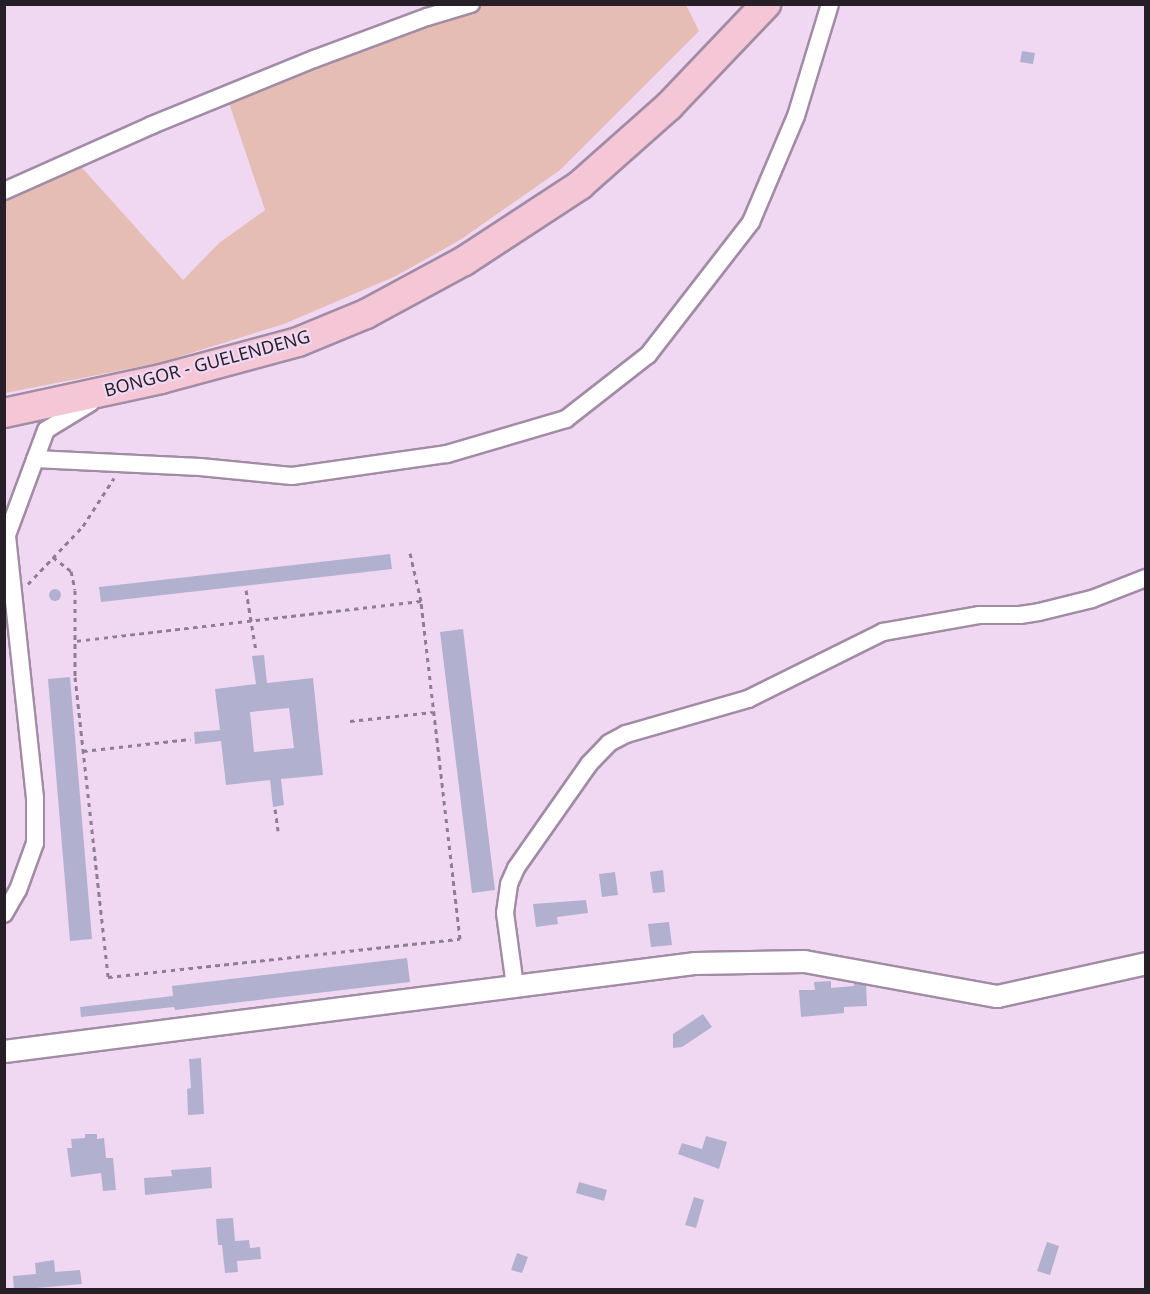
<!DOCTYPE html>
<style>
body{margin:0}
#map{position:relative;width:1150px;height:1294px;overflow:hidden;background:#f0d8f3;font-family:"Noto Sans",sans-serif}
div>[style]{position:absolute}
.green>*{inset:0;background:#e6bdb5}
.building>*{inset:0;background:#b2b0cf}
.round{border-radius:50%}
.path>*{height:3px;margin-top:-1.5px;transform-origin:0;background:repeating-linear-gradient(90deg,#8f7e91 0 4.5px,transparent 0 9px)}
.roads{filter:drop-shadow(2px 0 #a28ca5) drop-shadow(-2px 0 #a28ca5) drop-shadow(0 2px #a28ca5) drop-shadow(0 -2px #a28ca5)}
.minor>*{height:16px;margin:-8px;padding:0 8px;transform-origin:8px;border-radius:8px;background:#fff}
.tertiary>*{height:21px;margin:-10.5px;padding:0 10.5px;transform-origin:10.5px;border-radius:10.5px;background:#fff}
.trunk>*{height:28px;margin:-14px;padding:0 14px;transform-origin:14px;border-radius:14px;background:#f4c6d6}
span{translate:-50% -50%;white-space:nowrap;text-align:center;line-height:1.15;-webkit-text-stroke:4.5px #f0d8f3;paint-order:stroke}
.street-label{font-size:18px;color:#271f28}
.frame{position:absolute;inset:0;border:6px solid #271f28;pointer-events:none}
</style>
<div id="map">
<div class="green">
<i style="clip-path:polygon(484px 5px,686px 5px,699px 31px,560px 170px,460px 240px,396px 276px,284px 324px,159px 363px,5px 393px,5px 195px,76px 161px,183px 280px,219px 243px,265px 210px,227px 97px,433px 19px)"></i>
</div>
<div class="building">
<i style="clip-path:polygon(1022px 51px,1035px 53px,1033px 64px,1020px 62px)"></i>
<i style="clip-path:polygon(390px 554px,392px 569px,101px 602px,99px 587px)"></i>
<i class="round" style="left:49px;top:589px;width:12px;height:12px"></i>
<i style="clip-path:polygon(463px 629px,495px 890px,472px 893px,440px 632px)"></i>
<i style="clip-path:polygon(evenodd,264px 655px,267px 683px,313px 678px,323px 775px,281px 779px,284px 805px,273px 807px,270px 780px,226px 785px,221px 741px,195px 744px,194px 732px,220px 730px,215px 689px,256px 684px,252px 656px,264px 655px,289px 708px,294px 748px,254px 752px,250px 712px,289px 708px)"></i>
<i style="clip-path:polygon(70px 677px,92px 939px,70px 941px,48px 679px)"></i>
<i style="clip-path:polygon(663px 870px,665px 892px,653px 893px,650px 872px)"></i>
<i style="clip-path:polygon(615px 872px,618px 895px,602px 897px,599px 874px)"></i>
<i style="clip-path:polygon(586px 900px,588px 913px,557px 917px,558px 924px,536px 927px,533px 904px)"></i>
<i style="clip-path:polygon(669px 922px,672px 945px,651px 947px,648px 924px)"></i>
<i style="clip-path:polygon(407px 958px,410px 982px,175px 1010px,174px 1007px,81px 1017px,80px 1007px,173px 996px,172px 986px)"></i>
<i style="clip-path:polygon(831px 981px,831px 988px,854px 986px,854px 983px,866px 985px,867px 1006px,844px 1007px,844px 1013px,801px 1017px,799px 990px,815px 990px,814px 982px)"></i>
<i style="clip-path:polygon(703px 1014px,712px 1027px,682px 1047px,673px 1048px,673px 1034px)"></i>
<i style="clip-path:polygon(201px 1058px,204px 1114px,188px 1115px,187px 1089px,191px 1088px,189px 1059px)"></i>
<i style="clip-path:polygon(85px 1134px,97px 1134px,97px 1139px,104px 1138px,106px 1158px,113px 1158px,116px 1190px,103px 1191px,101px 1173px,71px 1177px,67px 1148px,72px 1148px,71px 1139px,85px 1138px)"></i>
<i style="clip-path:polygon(706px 1136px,727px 1142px,719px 1169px,678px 1154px,682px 1143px,702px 1149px)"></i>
<i style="clip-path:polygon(211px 1167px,212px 1188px,145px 1195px,144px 1178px,172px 1176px,171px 1170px)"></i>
<i style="clip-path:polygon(579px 1182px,607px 1190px,604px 1201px,576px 1193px)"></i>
<i style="clip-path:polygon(694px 1197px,704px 1200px,696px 1228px,685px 1225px)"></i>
<i style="clip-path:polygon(233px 1218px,235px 1241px,249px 1240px,250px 1248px,260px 1247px,261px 1259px,237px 1261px,238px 1272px,225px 1273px,222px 1245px,218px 1245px,216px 1219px)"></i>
<i style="clip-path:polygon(1047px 1242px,1059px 1246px,1050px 1275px,1037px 1271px)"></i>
<i style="clip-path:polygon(517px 1253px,528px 1257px,522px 1273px,511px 1270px)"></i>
<i style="clip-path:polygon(54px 1260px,55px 1272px,80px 1270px,82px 1284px,14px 1290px,13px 1276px,36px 1274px,35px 1263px)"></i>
</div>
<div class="path">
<i style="left:410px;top:553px;width:49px;rotate:77.1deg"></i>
<i style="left:53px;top:557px;width:23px;rotate:38deg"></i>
<i style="left:71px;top:571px;width:19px;rotate:78deg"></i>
<i style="left:75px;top:590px;width:87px;rotate:90deg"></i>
<i style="left:75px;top:677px;width:302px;rotate:83.7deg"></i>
<i style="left:108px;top:977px;width:354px;rotate:-6.2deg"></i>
<i style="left:460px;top:939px;width:340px;rotate:-96.6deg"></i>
<i style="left:421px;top:601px;width:347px;rotate:173.4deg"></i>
<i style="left:28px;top:584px;width:80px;rotate:-46.5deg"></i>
<i style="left:83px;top:526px;width:57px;rotate:-57.1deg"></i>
<i style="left:246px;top:590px;width:62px;rotate:80.7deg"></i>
<i style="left:350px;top:721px;width:84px;rotate:-6.1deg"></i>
<i style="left:83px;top:751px;width:108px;rotate:-6.4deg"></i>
<i style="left:275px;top:809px;width:22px;rotate:82deg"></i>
</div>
<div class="roads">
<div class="minor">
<i style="left:4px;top:191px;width:162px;rotate:-24deg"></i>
<i style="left:152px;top:125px;width:175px;rotate:-22.2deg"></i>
<i style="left:314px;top:59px;width:121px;rotate:-20.4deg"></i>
<i style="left:427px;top:17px;width:46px;rotate:-16.5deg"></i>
<i style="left:35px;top:459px;width:165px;rotate:2.8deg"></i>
<i style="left:200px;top:467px;width:92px;rotate:5.6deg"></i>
<i style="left:292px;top:476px;width:157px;rotate:-8.1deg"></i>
<i style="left:447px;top:454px;width:124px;rotate:-16.4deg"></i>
<i style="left:566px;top:419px;width:104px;rotate:-38deg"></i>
<i style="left:648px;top:355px;width:168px;rotate:-52.2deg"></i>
<i style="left:751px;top:222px;width:115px;rotate:-67deg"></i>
<i style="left:796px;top:116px;width:117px;rotate:-73.1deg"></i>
<i style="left:4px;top:914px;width:28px;rotate:-60deg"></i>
<i style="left:18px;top:890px;width:50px;rotate:-70.1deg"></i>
<i style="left:35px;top:843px;width:45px;rotate:-90deg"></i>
<i style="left:35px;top:798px;width:264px;rotate:-96.1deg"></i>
<i style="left:7px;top:535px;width:112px;rotate:-69.6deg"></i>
<i style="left:46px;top:430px;width:52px;rotate:-31.5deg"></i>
<i style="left:515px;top:986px;width:74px;rotate:-97.8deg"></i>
<i style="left:505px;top:913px;width:29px;rotate:-82deg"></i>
<i style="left:509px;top:884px;width:17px;rotate:-66deg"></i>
<i style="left:516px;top:868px;width:127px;rotate:-54.9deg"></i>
<i style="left:589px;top:764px;width:29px;rotate:-46deg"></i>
<i style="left:609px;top:743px;width:19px;rotate:-28deg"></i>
<i style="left:626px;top:734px;width:127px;rotate:-16deg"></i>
<i style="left:748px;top:699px;width:151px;rotate:-26.4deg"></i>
<i style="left:883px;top:632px;width:97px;rotate:-10deg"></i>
<i style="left:979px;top:615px;width:41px"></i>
<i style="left:1020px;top:615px;width:19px;rotate:-9deg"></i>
<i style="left:1039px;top:612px;width:55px;rotate:-13.8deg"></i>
<i style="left:1092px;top:599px;width:58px;rotate:-21.3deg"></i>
</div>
<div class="tertiary">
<i style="left:4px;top:1051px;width:697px;rotate:-7.26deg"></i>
<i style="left:695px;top:963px;width:109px;rotate:-1.1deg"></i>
<i style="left:804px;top:961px;width:196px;rotate:10.3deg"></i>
<i style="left:997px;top:996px;width:153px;rotate:-12.5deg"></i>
</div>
<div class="trunk">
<i style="left:4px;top:413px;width:161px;rotate:-12.2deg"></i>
<i style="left:161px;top:379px;width:142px;rotate:-15.1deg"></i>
<i style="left:298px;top:342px;width:74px;rotate:-22.4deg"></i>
<i style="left:366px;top:314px;width:111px;rotate:-28.4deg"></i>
<i style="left:464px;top:261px;width:139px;rotate:-33.2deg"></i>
<i style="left:580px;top:185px;width:119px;rotate:-41.6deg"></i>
<i style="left:669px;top:106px;width:141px;rotate:-46.4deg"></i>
</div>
</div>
<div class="street-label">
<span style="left:207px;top:363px;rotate:-15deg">BONGOR - GUELENDENG</span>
</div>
<div class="frame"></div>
</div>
